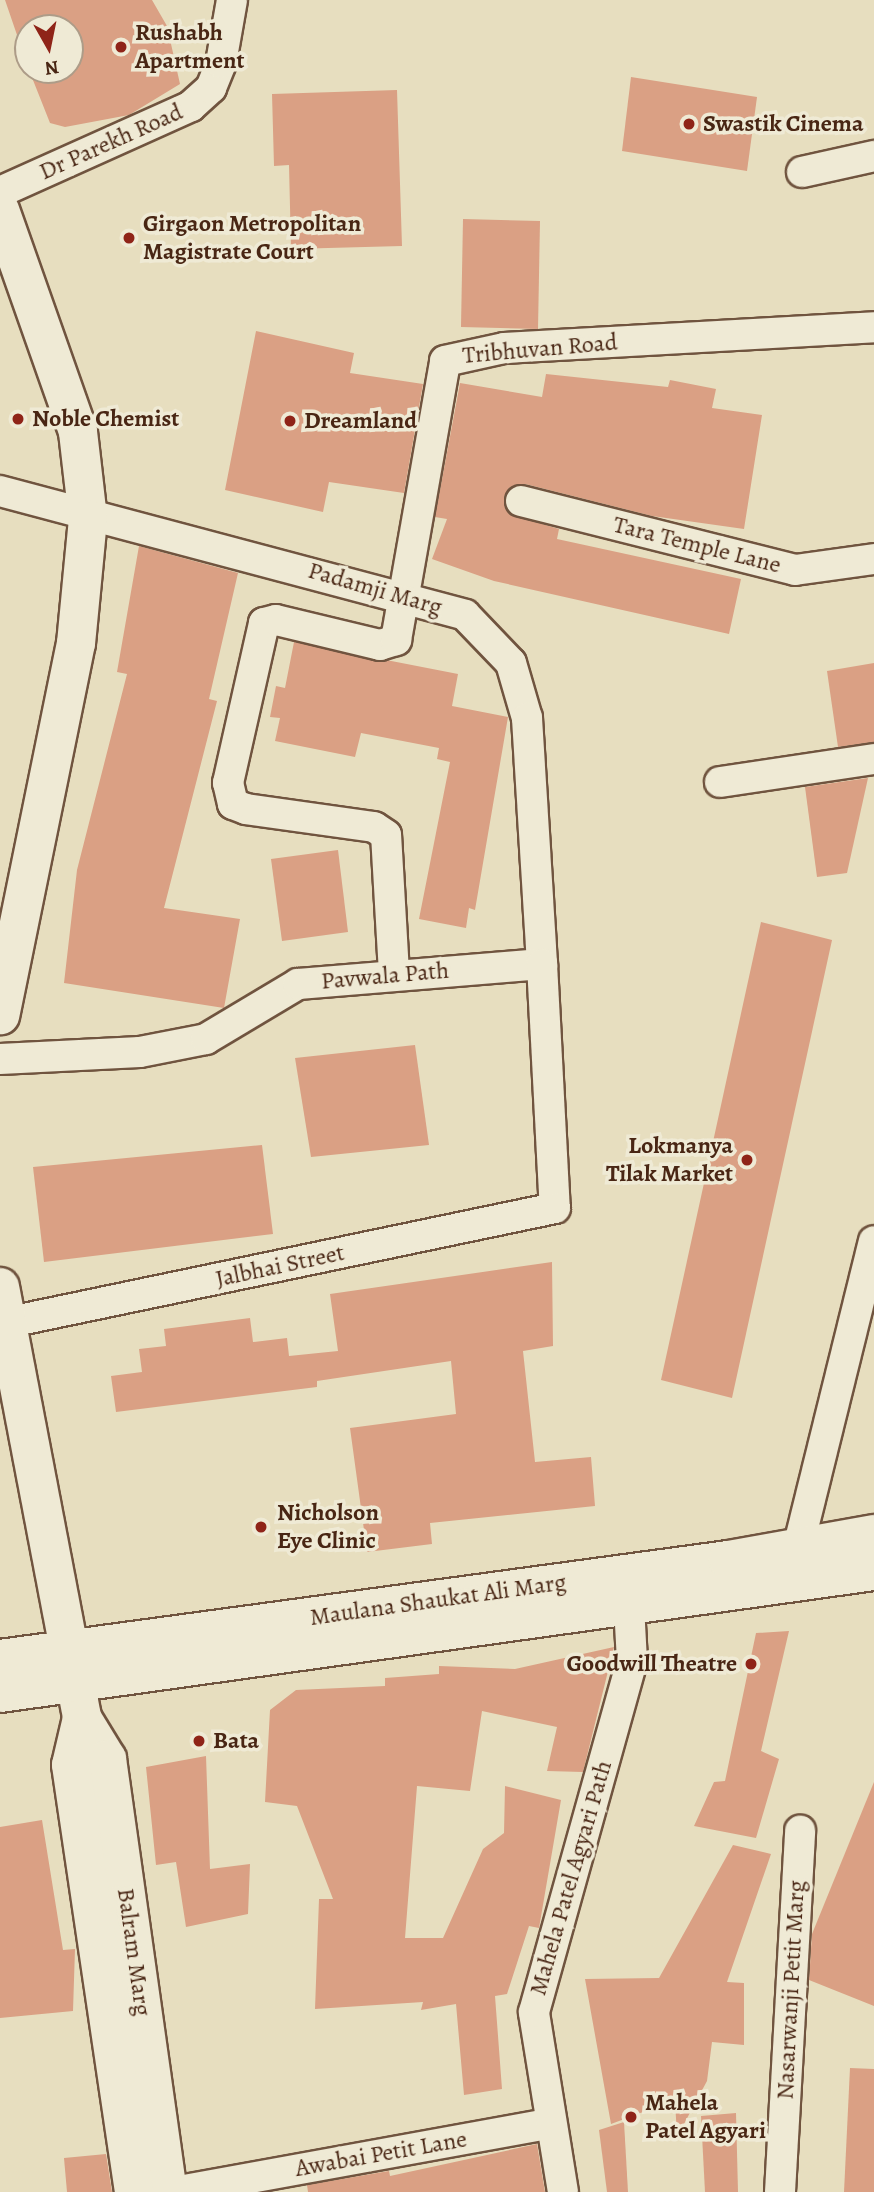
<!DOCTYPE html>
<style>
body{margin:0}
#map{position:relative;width:874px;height:2192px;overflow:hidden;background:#e7debf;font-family:Alegreya,serif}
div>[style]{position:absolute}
.building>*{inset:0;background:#daa084}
.roads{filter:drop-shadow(2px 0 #70543f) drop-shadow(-2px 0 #70543f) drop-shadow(0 2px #70543f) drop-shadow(0 -2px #70543f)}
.street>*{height:30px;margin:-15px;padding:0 15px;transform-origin:15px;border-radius:15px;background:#efead5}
.secondary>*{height:38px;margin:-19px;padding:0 19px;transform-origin:19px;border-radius:19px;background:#efead5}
.dots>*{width:19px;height:19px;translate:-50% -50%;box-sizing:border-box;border:4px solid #efead5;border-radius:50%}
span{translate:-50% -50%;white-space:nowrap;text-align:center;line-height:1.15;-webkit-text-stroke:7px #efead5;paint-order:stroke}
.poi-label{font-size:24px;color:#492614;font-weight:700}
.left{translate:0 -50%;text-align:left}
.right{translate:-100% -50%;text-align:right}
.street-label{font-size:24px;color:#492614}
.north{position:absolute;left:14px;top:14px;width:70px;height:70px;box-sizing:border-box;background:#efead5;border:2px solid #ad9c88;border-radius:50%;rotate:171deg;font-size:19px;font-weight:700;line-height:28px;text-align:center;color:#492614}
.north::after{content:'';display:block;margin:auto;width:24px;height:32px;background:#8f2418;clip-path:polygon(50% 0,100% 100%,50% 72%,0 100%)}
</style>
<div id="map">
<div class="building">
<i style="clip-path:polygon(5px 0,152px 0,167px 26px,180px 84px,129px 115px,65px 127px,50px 123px,29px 70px,70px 70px,70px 28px,28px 28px,28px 67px)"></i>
<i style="clip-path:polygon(631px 77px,757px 97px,747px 171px,622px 151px)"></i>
<i style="clip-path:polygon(397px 90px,402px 246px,291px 249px,289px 165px,274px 166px,272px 94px)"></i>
<i style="clip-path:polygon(463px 219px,540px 221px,538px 329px,461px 327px)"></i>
<i style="clip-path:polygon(256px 331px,354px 353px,350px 373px,423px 384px,404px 493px,329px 482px,323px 512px,225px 490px)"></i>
<i style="clip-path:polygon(546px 374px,668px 387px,670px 380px,716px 389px,712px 408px,762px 415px,744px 529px,652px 516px,525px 484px,509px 488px,504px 497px,509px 514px,559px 529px,557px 539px,741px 579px,729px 634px,494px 581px,432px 559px,447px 519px,435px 517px,460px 383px,542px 397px)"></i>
<i style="clip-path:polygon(139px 546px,238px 573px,209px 699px,217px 701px,164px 908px,240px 919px,224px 1008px,64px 983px,77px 870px,127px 674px,117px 672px)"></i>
<i style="clip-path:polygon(294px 642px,458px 674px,452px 706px,508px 717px,475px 910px,469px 908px,466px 928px,419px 919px,450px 762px,437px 759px,439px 748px,361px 733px,355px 757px,275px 741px,280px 718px,270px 717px,276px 686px,285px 688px)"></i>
<i style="clip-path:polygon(874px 663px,874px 742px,838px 747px,827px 671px)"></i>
<i style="clip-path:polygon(868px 778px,847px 873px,817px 877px,805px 787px)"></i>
<i style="clip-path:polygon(338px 850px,348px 932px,282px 941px,271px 859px)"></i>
<i style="clip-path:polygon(761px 922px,832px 940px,732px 1398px,661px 1380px)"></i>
<i style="clip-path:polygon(415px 1045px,429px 1145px,311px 1157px,295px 1058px)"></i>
<i style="clip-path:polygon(262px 1145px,273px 1234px,44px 1262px,33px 1167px)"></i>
<i style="clip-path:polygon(552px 1262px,553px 1346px,523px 1351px,535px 1462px,591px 1457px,595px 1506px,430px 1523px,432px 1544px,367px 1552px,350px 1428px,456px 1414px,451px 1361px,317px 1381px,317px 1387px,116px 1412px,111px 1376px,142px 1372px,139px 1349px,166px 1346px,164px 1329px,250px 1318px,253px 1342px,287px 1338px,289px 1356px,338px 1351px,330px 1294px)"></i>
<i style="clip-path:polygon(789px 1631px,761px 1751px,779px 1759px,756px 1838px,694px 1826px,714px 1782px,725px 1781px,756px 1633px)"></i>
<i style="clip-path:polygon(614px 1647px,583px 1772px,547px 1771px,557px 1727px,482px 1711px,470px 1791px,417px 1786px,405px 1938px,443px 1938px,483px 1849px,504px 1833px,505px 1786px,561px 1800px,539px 1928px,529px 1926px,507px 1994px,495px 1996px,502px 2089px,464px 2095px,456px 2004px,421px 2010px,423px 2002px,315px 2009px,319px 1899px,333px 1899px,297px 1806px,265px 1802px,270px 1710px,296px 1690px,385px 1686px,385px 1678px,439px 1674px,439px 1666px,515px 1669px)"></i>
<i style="clip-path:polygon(206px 1756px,210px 1869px,250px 1864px,248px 1914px,186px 1927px,176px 1862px,156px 1865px,146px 1767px)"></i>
<i style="clip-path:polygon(874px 1782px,874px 2006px,809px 1980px,812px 1934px)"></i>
<i style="clip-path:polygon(42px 1820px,63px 1950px,75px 1949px,73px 2011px,0 2018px,0 1827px)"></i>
<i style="clip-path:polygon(733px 1845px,771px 1854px,727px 1982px,744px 1983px,744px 2045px,712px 2042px,707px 2081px,677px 2137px,675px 2100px,611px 2124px,585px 1979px,659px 1978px)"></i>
<i style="clip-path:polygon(850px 2068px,874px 2069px,874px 2192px,844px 2192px)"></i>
<i style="clip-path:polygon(736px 2113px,738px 2192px,705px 2192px,701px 2116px)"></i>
<i style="clip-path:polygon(624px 2122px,628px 2192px,607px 2192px,599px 2130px)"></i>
<i style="clip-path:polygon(537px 2144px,545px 2192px,308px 2192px,307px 2185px,389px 2171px,390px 2176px)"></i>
<i style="clip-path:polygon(106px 2154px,112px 2192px,67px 2192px,64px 2158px)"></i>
</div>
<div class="roads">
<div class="street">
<i style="left:802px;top:172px;width:74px;rotate:-12.5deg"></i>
<i style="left:0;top:192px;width:209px;rotate:-24.2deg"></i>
<i style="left:191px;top:106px;width:27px;rotate:-42deg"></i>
<i style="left:211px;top:88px;width:27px;rotate:-68deg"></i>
<i style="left:221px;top:63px;width:64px;rotate:-80.1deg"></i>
<i style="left:0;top:491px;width:481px;rotate:14.9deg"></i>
<i style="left:465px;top:615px;width:66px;rotate:46.2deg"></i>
<i style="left:511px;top:663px;width:57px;rotate:73.8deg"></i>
<i style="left:527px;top:718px;width:246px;rotate:86.5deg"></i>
<i style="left:521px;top:501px;width:283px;rotate:14.1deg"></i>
<i style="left:795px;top:570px;width:80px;rotate:-7.9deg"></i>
<i style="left:720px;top:782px;width:156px;rotate:-8.5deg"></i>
<i style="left:394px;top:973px;width:138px;rotate:-93.3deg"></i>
<i style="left:386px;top:835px;width:14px;rotate:-146deg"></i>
<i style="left:374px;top:827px;width:129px;rotate:-172deg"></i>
<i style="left:246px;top:809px;width:14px;rotate:-159deg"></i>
<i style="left:233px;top:804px;width:22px;rotate:-103deg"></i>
<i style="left:228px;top:783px;width:164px;rotate:-77.3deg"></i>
<i style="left:264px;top:623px;width:12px;rotate:-14deg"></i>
<i style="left:276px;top:620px;width:107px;rotate:13.5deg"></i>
<i style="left:380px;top:645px;width:17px;rotate:-17deg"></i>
<i style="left:396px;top:640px;width:283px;rotate:-80deg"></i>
<i style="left:445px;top:361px;width:60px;rotate:-12.4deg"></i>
<i style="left:504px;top:348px;width:371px;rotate:-3.2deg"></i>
<i style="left:0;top:1059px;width:140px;rotate:-2.9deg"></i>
<i style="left:140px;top:1052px;width:67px;rotate:-11.1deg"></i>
<i style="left:206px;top:1039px;width:107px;rotate:-30.9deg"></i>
<i style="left:298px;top:984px;width:245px;rotate:-4.7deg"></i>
<i style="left:542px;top:964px;width:244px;rotate:87deg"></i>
<i style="left:555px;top:1208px;width:562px;rotate:168.19deg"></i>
<i style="left:798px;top:1548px;width:316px;rotate:-76.1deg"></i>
<i style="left:173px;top:2192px;width:381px;rotate:-10.3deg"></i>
<i style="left:563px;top:2192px;width:182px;rotate:-99.2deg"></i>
<i style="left:534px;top:2012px;width:364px;rotate:-74.4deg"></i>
<i style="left:632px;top:1661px;width:55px;rotate:-93.1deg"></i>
<i style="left:780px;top:2192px;width:362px;rotate:-86.8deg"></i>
</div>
<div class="secondary">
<i style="left:0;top:210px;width:235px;rotate:70.6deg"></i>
<i style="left:78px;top:432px;width:88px;rotate:83.4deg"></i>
<i style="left:88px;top:519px;width:125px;rotate:95.5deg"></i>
<i style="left:76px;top:643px;width:380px;rotate:101.5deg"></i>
<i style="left:0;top:1287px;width:439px;rotate:79.2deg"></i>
<i style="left:82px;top:1718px;width:48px;rotate:58.6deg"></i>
<i style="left:107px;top:1759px;width:437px;rotate:82deg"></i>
<i style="left:0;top:1659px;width:735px;rotate:-7.74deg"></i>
<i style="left:728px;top:1560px;width:148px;rotate:-10.1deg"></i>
<i style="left:0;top:1693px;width:882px;rotate:-7.95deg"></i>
<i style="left:82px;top:1718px;width:48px;rotate:103.2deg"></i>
<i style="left:71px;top:1765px;width:432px;rotate:81.6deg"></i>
</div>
</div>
<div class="dots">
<i style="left:121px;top:47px;background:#8f2418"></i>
<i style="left:689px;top:124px;background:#8f2418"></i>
<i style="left:129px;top:238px;background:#8f2418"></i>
<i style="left:18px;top:419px;background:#8f2418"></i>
<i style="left:290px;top:421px;background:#8f2418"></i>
<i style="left:747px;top:1160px;background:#8f2418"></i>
<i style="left:261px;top:1527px;background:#8f2418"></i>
<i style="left:751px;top:1664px;background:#8f2418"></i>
<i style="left:199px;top:1741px;background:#8f2418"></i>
<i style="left:631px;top:2117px;background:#8f2418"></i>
</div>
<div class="poi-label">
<span class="left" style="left:135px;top:47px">Rushabh<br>Apartment</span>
<span class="left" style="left:703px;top:124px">Swastik Cinema</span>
<span class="left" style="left:143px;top:238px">Girgaon Metropolitan<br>Magistrate Court</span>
<span class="left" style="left:32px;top:419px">Noble Chemist</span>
<span class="left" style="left:304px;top:421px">Dreamland</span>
<span class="right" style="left:733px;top:1160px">Lokmanya<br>Tilak Market</span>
<span class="left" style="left:277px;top:1527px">Nicholson<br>Eye Clinic</span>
<span class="right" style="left:737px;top:1664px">Goodwill Theatre</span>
<span class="left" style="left:213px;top:1741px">Bata</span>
<span class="left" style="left:645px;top:2117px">Mahela<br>Patel Agyari</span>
</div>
<div class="street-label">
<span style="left:111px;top:142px;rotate:-24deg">Dr Parekh Road</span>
<span style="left:540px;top:349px;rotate:-5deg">Tribhuvan Road</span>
<span style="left:697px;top:545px;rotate:14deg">Tara Temple Lane</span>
<span style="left:375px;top:589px;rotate:16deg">Padamji Marg</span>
<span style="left:385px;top:976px;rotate:-5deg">Pavwala Path</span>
<span style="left:280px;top:1266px;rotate:-12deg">Jalbhai Street</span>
<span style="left:438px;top:1600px;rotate:-8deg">Maulana Shaukat Ali Marg</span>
<span style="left:571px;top:1878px;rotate:-74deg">Mahela Patel Agyari Path</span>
<span style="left:134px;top:1952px;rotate:82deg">Balram Marg</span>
<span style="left:791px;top:1990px;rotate:-87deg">Nasarwanji Petit Marg</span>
<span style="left:381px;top:2154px;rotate:-10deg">Awabai Petit Lane</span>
</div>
<div class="north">N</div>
</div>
